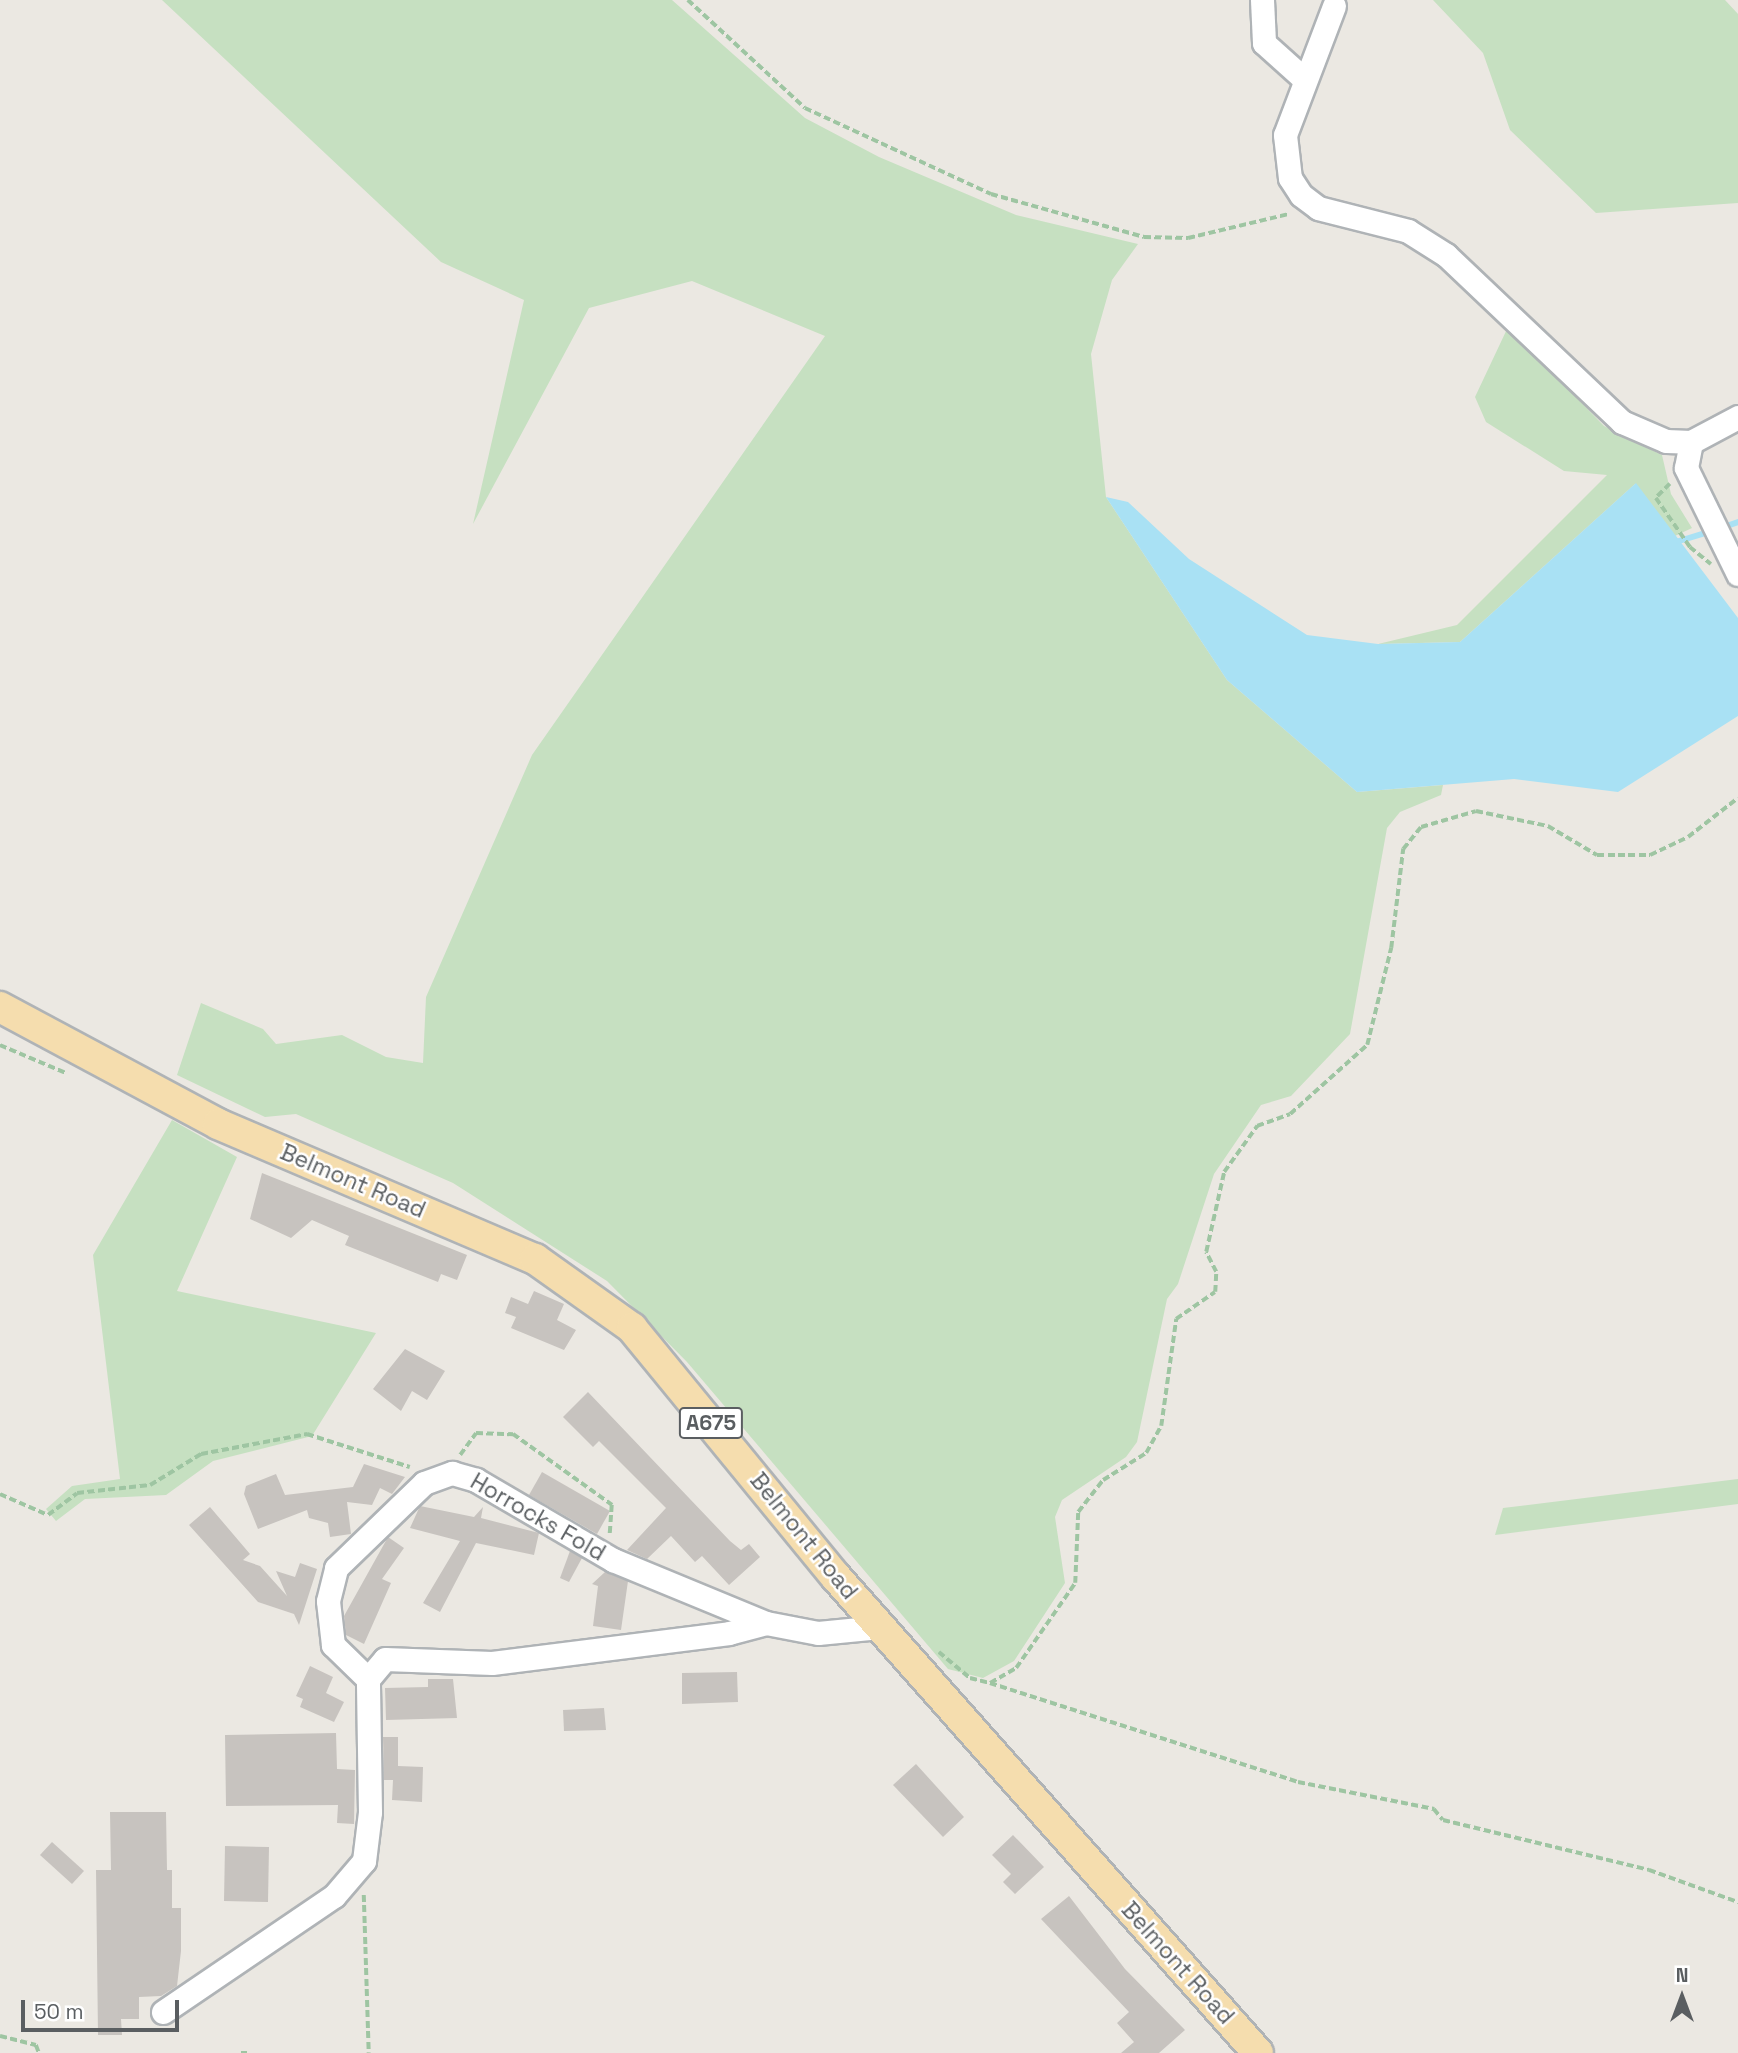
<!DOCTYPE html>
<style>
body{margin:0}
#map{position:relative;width:1738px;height:2053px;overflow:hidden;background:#ebe8e2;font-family:"Space Grotesk",sans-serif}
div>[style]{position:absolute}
.green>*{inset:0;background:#c6e0c1}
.water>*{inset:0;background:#a9e1f4}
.stream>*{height:6px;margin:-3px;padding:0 3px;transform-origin:3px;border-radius:3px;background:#a9e1f4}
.building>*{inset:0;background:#c7c3bf}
.path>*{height:3.5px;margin-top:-1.75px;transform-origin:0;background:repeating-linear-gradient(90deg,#9ec5a2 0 7px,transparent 0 10.5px)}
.roads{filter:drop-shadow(2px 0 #afb3b6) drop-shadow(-2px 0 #afb3b6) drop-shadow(0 2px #afb3b6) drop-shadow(0 -2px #afb3b6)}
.minor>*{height:23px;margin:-11.5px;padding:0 11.5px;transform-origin:11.5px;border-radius:11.5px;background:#fff}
.major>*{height:30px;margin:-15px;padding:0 15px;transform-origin:15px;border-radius:15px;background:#f5ddae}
span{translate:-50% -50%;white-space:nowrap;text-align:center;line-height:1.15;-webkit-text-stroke:5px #fff;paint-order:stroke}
.shield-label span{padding:2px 5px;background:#fff;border:2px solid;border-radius:5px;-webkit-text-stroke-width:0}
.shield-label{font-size:21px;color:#5a5e61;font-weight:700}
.street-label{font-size:23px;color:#5a5e61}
.north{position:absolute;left:1647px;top:1962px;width:70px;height:70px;-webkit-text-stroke:5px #fff;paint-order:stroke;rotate:0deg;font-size:19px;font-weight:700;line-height:28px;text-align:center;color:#5a5e61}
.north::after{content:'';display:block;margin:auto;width:24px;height:32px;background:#5a5e61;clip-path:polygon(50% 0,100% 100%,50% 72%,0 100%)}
.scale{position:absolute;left:21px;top:2000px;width:158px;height:32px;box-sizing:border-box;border:4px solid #5a5e61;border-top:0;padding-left:9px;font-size:21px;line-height:24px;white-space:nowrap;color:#5a5e61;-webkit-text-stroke:5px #fff;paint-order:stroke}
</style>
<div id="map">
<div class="green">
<i style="clip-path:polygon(162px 0,672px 0,805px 118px,879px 157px,1016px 215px,1138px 244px,1112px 280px,1091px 354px,1106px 497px,1227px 680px,1357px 792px,1443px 785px,1441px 795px,1400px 812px,1387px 828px,1350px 1034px,1291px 1096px,1261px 1105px,1214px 1174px,1178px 1284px,1167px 1299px,1137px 1442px,1126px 1457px,1062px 1500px,1055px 1517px,1065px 1583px,1014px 1661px,983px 1678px,948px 1669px,687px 1362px,607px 1281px,453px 1183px,296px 1114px,265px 1117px,177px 1075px,201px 1003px,263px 1029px,276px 1044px,342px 1035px,386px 1057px,423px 1063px,426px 997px,532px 755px,825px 336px,692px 281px,589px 308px,473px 524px,524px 300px,441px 262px)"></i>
<i style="clip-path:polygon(1433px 0,1725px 0,1738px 14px,1738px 203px,1596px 213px,1510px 130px,1483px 53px)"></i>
<i style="clip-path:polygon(1508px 327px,1604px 426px,1662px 455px,1671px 494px,1692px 528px,1675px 536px,1635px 484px,1460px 642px,1378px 644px,1457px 625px,1607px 475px,1564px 471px,1486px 422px,1475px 397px)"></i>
<i style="clip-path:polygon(172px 1120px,237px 1157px,177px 1291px,376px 1333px,312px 1436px,213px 1461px,166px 1495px,85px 1499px,56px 1521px,46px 1509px,72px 1486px,120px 1479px,93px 1255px)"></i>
<i style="clip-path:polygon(1738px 1479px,1738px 1504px,1495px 1535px,1503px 1508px)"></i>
</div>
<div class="water">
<i style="clip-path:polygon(1636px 483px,1738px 618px,1738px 716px,1618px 792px,1514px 779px,1357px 792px,1227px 680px,1106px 497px,1128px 502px,1189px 559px,1307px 635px,1378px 644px,1460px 642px)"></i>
</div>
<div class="stream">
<i style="left:1721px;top:528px;width:18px;rotate:-19deg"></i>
<i style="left:1679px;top:541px;width:34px;rotate:-17deg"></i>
</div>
<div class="building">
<i style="clip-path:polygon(262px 1173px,467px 1255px,457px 1280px,441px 1274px,438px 1282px,345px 1245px,349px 1236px,312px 1220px,291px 1238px,250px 1219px)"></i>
<i style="clip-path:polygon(534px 1291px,564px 1304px,557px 1320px,576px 1330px,564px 1350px,511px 1328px,516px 1317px,505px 1313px,511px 1297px,528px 1304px)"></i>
<i style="clip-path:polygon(405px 1349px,445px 1371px,427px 1400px,412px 1391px,401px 1411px,373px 1389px)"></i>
<i style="clip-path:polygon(588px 1392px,730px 1541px,741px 1550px,749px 1544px,760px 1557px,729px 1585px,702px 1556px,695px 1562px,671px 1536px,647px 1559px,627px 1550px,666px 1508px,599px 1441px,593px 1447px,563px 1417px)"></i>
<i style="clip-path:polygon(364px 1464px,405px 1477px,392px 1494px,380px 1488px,372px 1505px,347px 1502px,351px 1534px,330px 1537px,328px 1523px,309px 1518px,307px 1510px,258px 1529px,244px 1494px,246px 1486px,276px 1474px,285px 1495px,353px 1487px)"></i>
<i style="clip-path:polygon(542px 1472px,610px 1511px,597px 1534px,529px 1495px)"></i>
<i style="clip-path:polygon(420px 1506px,474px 1517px,483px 1507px,481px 1518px,539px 1533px,534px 1555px,476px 1543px,440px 1612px,423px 1603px,460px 1541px,410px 1528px)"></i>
<i style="clip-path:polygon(210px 1507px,250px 1554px,243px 1560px,260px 1566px,287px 1596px,276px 1571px,295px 1577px,300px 1563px,317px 1569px,299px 1625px,294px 1614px,258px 1602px,189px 1525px)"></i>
<i style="clip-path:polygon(388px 1537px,404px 1548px,382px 1579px,391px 1583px,364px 1644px,346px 1635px,344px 1616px)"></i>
<i style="clip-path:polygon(570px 1551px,582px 1558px,569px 1582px,560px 1578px)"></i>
<i style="clip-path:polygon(605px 1572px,628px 1581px,621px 1630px,593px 1626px,598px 1586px,592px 1584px)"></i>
<i style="clip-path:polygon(310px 1666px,333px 1677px,326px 1693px,344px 1702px,334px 1722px,300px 1707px,303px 1699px,296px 1696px)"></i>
<i style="clip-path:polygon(737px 1672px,738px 1702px,682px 1704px,682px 1673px)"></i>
<i style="clip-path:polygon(428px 1679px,453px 1679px,457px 1718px,386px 1720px,385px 1688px,428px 1687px)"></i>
<i style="clip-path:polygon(604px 1708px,606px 1730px,564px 1731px,563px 1710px)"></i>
<i style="clip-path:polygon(336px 1733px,337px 1769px,355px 1770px,354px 1824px,337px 1823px,338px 1805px,226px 1806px,225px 1735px)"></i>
<i style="clip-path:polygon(383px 1737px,398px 1737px,398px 1766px,423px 1767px,422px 1802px,392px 1800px,393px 1780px,384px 1780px)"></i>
<i style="clip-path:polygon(916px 1764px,964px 1817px,943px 1837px,893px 1785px)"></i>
<i style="clip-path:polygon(110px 1812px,166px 1812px,167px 1870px,172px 1870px,172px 1908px,181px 1908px,181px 1951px,177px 1986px,161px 1996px,139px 1997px,139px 2019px,121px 2019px,122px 2035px,98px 2035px,96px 1870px,111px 1870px)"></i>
<i style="clip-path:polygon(1013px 1835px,1044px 1867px,1015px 1894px,1003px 1882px,1011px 1874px,992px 1855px)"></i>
<i style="clip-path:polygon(52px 1842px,84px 1871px,72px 1884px,40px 1855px)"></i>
<i style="clip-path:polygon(225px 1846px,269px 1847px,268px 1902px,224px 1901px)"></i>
<i style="clip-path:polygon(1069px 1896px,1125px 1969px,1185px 2030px,1159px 2053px,1121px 2053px,1134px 2042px,1117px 2023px,1129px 2012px,1041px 1919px)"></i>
</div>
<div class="path">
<i style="left:688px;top:0;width:159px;rotate:42.7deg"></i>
<i style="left:805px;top:108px;width:205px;rotate:24.8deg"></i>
<i style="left:991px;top:194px;width:159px;rotate:15.7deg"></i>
<i style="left:1144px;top:237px;width:44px;rotate:1.3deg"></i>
<i style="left:1188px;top:238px;width:104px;rotate:-13.4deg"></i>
<i style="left:1670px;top:484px;width:20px;rotate:135deg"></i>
<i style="left:1656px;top:498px;width:60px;rotate:55.2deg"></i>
<i style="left:1690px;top:547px;width:27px;rotate:39deg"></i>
<i style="left:0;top:1045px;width:72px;rotate:23deg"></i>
<i style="left:460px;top:1455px;width:27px;rotate:-54deg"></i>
<i style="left:476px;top:1433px;width:37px;rotate:2deg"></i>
<i style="left:513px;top:1434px;width:122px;rotate:35.6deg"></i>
<i style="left:612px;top:1505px;width:30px;rotate:94deg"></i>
<i style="left:0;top:1494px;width:52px;rotate:23.6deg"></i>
<i style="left:48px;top:1515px;width:36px;rotate:-37deg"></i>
<i style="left:77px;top:1493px;width:73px;rotate:-6.3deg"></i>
<i style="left:150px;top:1485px;width:60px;rotate:-31.3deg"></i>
<i style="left:201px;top:1454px;width:108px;rotate:-10.7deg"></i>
<i style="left:307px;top:1434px;width:108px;rotate:17.8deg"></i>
<i style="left:939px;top:1652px;width:40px;rotate:40deg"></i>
<i style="left:970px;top:1678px;width:21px;rotate:14deg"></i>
<i style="left:990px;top:1683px;width:30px;rotate:-30deg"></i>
<i style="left:1016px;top:1668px;width:103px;rotate:-55.2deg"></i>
<i style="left:1075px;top:1583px;width:71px;rotate:-87.6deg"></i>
<i style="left:1078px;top:1512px;width:41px;rotate:-52deg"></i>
<i style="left:1103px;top:1480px;width:51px;rotate:-32.1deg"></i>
<i style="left:1146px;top:1453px;width:31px;rotate:-61deg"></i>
<i style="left:1161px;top:1426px;width:108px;rotate:-82deg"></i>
<i style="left:1176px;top:1319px;width:47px;rotate:-34.7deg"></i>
<i style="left:1215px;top:1292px;width:20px;rotate:-87deg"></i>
<i style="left:1216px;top:1272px;width:22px;rotate:-117deg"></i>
<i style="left:1206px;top:1252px;width:82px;rotate:-77.3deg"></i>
<i style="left:1224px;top:1172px;width:57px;rotate:-54.3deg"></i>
<i style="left:1257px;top:1126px;width:35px;rotate:-20deg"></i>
<i style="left:1290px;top:1114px;width:103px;rotate:-41.9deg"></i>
<i style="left:1367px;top:1045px;width:100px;rotate:-76.1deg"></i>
<i style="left:1391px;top:948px;width:100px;rotate:-83.1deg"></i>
<i style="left:1403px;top:849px;width:28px;rotate:-51deg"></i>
<i style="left:1421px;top:827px;width:57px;rotate:-16.2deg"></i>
<i style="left:1476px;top:811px;width:74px;rotate:11.8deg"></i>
<i style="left:1548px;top:826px;width:57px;rotate:30.6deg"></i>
<i style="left:1597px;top:855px;width:53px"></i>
<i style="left:1650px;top:855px;width:42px;rotate:-25.3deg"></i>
<i style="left:1688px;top:837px;width:63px;rotate:-38deg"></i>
<i style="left:990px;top:1683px;width:324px;rotate:17.8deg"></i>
<i style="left:1298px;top:1782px;width:139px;rotate:11.2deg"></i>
<i style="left:1434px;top:1809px;width:14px;rotate:51deg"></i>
<i style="left:1443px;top:1820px;width:212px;rotate:13.6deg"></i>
<i style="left:1649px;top:1870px;width:95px;rotate:19.8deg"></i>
<i style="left:364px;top:1895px;width:158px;rotate:88.2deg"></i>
<i style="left:0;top:2036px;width:37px;rotate:14deg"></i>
<i style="left:36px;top:2045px;width:9px;rotate:69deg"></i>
<i style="left:241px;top:2053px;width:6px"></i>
</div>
<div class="roads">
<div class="minor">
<i style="left:1262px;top:0;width:43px;rotate:87.3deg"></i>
<i style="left:1264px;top:43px;width:52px;rotate:41.9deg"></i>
<i style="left:1334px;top:6px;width:138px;rotate:110.8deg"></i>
<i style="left:1285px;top:135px;width:43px;rotate:83.4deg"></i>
<i style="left:1290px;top:178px;width:20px;rotate:57deg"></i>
<i style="left:1301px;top:195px;width:21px;rotate:37deg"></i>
<i style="left:1318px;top:208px;width:93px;rotate:14.3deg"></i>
<i style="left:1408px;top:231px;width:45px;rotate:32.3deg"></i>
<i style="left:1446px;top:255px;width:243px;rotate:43.5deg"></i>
<i style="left:1622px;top:422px;width:48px;rotate:23.4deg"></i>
<i style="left:1666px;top:441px;width:25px;rotate:2deg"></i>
<i style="left:1691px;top:442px;width:53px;rotate:-28deg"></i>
<i style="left:1691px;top:442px;width:26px;rotate:101deg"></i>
<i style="left:1686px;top:468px;width:118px;rotate:63.9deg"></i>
<i style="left:368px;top:1679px;width:49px;rotate:-135.8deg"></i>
<i style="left:333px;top:1645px;width:44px;rotate:-96.5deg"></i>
<i style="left:328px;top:1601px;width:34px;rotate:-76deg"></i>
<i style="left:336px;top:1568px;width:122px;rotate:-44deg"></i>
<i style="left:424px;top:1483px;width:30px;rotate:-20deg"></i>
<i style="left:452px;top:1473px;width:25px;rotate:16deg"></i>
<i style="left:476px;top:1480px;width:159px;rotate:30.3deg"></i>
<i style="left:613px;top:1560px;width:165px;rotate:22.4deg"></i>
<i style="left:766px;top:1623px;width:53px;rotate:10.9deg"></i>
<i style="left:818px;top:1633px;width:62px;rotate:-5.5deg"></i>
<i style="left:163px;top:2012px;width:207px;rotate:-34.2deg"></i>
<i style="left:334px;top:1896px;width:46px;rotate:-49.4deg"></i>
<i style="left:364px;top:1861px;width:49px;rotate:-83deg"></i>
<i style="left:370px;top:1812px;width:133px;rotate:-90.9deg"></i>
<i style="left:368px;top:1679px;width:26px;rotate:-50deg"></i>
<i style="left:385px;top:1659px;width:107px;rotate:2.1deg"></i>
<i style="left:492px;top:1663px;width:239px;rotate:-7.2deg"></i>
<i style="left:729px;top:1633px;width:38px;rotate:-15deg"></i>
</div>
<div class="major">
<i style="left:0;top:1007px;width:247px;rotate:28.2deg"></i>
<i style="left:218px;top:1124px;width:345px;rotate:23.1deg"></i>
<i style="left:535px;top:1259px;width:119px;rotate:35.4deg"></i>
<i style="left:632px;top:1328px;width:322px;rotate:50.7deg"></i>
<i style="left:836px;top:1577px;width:636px;rotate:48.44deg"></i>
</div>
</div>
<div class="shield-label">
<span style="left:711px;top:1423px">A675</span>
</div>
<div class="street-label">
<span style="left:353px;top:1181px;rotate:23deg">Belmont Road</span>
<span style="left:538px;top:1517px;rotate:30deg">Horrocks Fold</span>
<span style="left:804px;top:1536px;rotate:51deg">Belmont Road</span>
<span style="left:1178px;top:1963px;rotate:48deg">Belmont Road</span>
</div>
<div class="north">N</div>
<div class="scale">50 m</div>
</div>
